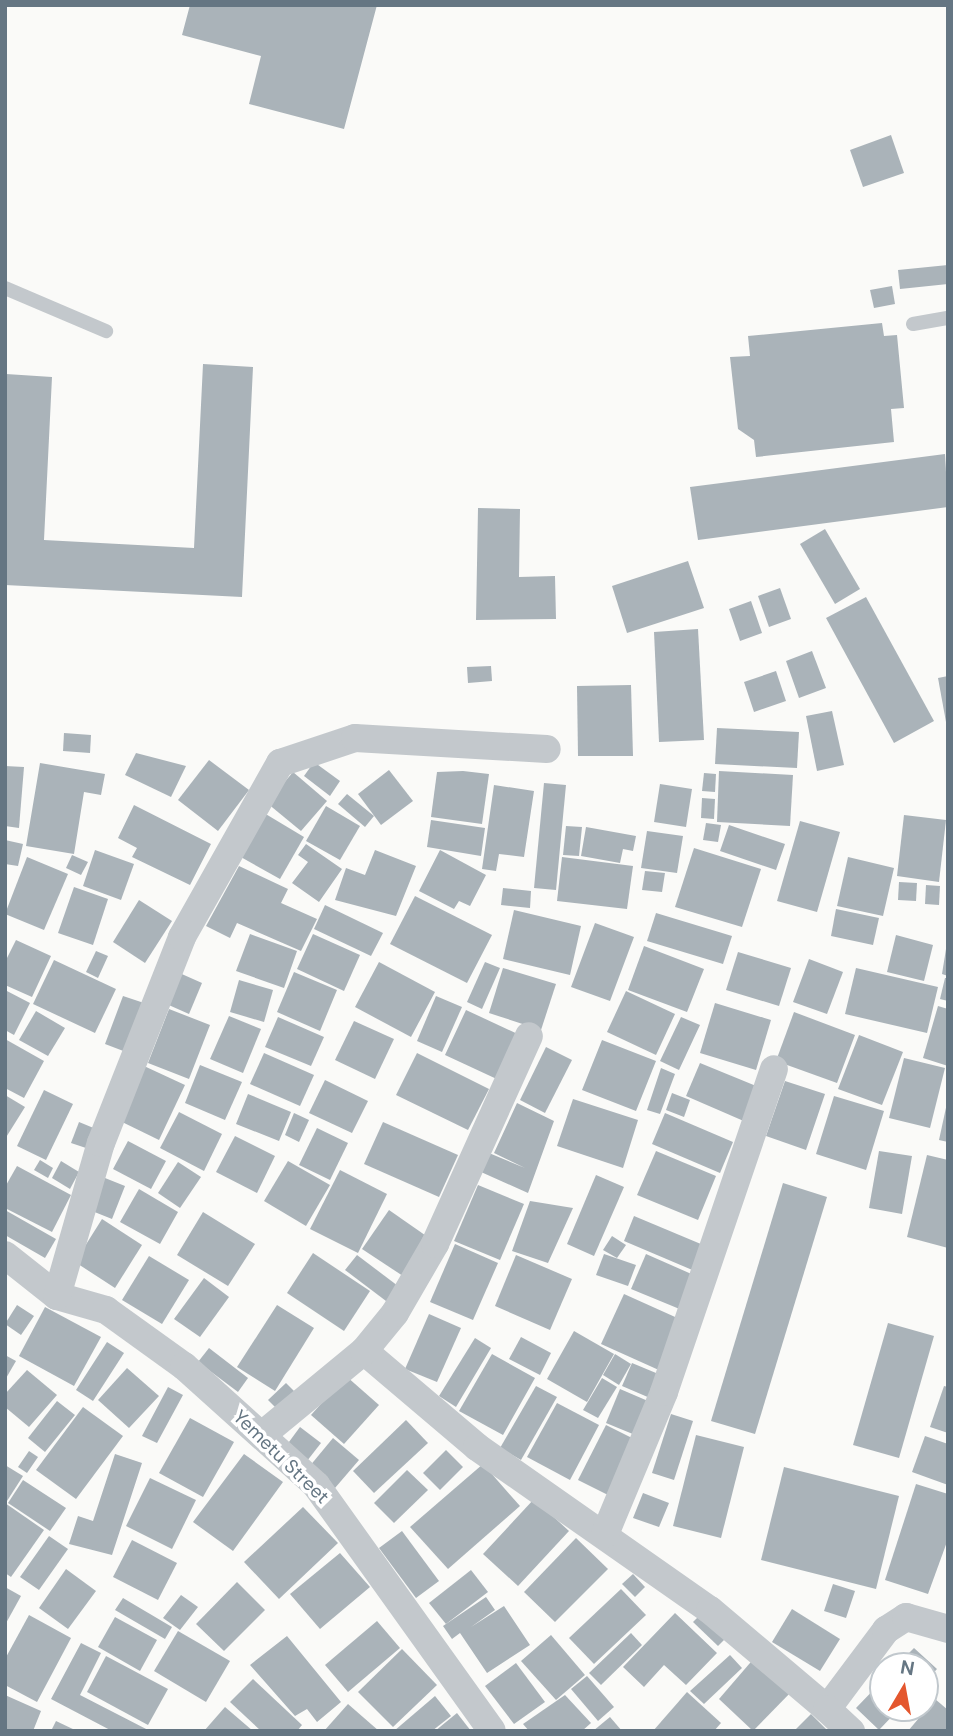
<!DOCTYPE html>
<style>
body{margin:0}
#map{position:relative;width:953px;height:1736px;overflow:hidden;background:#fafaf8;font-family:"DM Sans",sans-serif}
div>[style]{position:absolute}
.building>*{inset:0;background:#aab3b9}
.lane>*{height:14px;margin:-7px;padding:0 7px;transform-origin:7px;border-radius:7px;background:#c3c8cc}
.street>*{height:28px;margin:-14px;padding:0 14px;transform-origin:14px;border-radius:14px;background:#c3c8cc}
span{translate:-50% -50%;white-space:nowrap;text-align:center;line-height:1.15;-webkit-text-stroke:7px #fff;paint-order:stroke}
.street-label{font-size:19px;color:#657683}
.frame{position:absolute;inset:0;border:7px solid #657683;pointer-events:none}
.north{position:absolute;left:869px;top:1652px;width:70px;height:70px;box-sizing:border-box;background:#fff;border:2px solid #c1c8cd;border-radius:50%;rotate:10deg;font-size:19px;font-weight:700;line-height:28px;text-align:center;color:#657683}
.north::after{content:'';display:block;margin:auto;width:24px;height:32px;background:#e4572e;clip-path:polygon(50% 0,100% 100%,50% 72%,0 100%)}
</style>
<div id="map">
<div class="building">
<i style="clip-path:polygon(190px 5px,377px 5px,344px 129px,249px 104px,261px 56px,182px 35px)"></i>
<i style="clip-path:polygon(891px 135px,904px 173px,863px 187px,850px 150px)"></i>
<i style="clip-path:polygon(948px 265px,948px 284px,900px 289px,898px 270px)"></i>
<i style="clip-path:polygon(892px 286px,895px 304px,874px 308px,870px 290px)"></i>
<i style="clip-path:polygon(882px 323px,884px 336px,897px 335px,904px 408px,891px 409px,894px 442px,756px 457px,754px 440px,738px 429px,730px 357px,750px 356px,748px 336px)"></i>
<i style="clip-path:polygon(203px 364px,253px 367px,242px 597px,5px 585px,6px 374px,52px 377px,44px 540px,194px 548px)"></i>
<i style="clip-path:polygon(945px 454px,948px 507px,698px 540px,690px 487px)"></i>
<i style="clip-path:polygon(478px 508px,520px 509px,519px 577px,555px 576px,556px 619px,476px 620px)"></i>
<i style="clip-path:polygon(825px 529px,860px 589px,835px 604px,800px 544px)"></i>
<i style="clip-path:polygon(688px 561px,704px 608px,627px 633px,612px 586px)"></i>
<i style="clip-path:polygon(780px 588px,791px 619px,769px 627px,758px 596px)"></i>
<i style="clip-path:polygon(866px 597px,934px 721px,894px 743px,826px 618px)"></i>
<i style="clip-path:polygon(751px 601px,762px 633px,740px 641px,729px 609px)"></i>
<i style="clip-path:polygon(698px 629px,704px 740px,659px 742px,654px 632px)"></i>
<i style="clip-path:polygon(812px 651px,826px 688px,799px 698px,786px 661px)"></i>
<i style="clip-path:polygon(491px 666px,492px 681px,468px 683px,467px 667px)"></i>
<i style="clip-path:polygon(776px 671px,786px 701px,754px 712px,744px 682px)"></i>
<i style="clip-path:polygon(948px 676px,948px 722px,946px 722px,938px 678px)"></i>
<i style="clip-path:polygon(631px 685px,633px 756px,578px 756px,577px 686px)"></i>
<i style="clip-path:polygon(832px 711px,844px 765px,817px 771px,806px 716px)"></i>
<i style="clip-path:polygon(717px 728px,799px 732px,797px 768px,715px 764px)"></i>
<i style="clip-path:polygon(64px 733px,91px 735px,90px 753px,63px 751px)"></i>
<i style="clip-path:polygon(136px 753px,186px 766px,171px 797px,125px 775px)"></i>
<i style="clip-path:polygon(209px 760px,249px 790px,218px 831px,178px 800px)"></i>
<i style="clip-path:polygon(314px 762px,340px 781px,330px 796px,304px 776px)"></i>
<i style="clip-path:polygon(40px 763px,105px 774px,101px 795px,84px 792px,74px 854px,26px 846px)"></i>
<i style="clip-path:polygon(5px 766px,24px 767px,19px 828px,5px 826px)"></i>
<i style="clip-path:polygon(389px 770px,413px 801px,381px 825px,358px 794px)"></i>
<i style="clip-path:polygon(463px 771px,489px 774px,482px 824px,431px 817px,437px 772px)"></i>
<i style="clip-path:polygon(719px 771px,793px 775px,790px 826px,717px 822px)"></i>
<i style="clip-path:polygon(293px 772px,327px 801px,301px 831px,267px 803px)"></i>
<i style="clip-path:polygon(704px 773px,716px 774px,715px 792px,702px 791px)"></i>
<i style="clip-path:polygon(544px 783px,566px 785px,556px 890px,534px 888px)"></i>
<i style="clip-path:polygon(660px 784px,692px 789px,686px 827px,654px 822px)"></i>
<i style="clip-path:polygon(494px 785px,534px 791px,524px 857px,499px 854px,496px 871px,482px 869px)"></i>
<i style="clip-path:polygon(347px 794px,374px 816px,365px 827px,338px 804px)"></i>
<i style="clip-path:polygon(702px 798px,715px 799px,714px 819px,701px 818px)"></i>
<i style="clip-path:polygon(134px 805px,211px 844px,190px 885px,132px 857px,137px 848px,118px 838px)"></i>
<i style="clip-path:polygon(326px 806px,360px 826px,340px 860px,306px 841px)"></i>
<i style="clip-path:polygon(264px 813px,304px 837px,280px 879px,239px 856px)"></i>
<i style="clip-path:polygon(904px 815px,946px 820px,939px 882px,897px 876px)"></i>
<i style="clip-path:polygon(431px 820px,485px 828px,481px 856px,427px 847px)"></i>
<i style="clip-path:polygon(800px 821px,840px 832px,817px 912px,777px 901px)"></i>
<i style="clip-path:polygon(706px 823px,721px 825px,718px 842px,703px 840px)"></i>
<i style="clip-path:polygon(729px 825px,785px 844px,776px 870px,720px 851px)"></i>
<i style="clip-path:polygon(566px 826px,582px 827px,579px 856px,563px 855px)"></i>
<i style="clip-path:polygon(586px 827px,636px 836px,633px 851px,623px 849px,620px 863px,581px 856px)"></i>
<i style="clip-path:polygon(647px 831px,683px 836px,677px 873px,641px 868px)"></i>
<i style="clip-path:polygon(5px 840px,23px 844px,18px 866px,5px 864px)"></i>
<i style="clip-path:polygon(306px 844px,342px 869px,319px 902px,292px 883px,308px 862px,298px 855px)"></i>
<i style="clip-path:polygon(694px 848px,761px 869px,742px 927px,675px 907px)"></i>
<i style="clip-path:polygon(95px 850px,134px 864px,121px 900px,83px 886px)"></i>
<i style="clip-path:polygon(375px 850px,416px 866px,396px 916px,335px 900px,346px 868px,365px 875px)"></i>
<i style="clip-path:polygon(440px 850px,486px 875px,470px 906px,459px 901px,454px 909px,419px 891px)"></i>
<i style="clip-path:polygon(72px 855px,88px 862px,81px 875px,66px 868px)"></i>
<i style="clip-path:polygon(27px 857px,68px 874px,44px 930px,5px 914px)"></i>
<i style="clip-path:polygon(562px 857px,633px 866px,627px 909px,557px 901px)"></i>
<i style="clip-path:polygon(848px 857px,894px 868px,883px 916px,837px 906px)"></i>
<i style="clip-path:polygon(239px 866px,288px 889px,281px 903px,317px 919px,301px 951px,237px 923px,230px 938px,206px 926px)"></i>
<i style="clip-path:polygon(645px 871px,665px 873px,662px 892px,642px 890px)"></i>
<i style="clip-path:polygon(899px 882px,917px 883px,916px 901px,898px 900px)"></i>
<i style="clip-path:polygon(926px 885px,940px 886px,939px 905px,925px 904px)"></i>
<i style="clip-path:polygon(74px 887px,108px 899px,93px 945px,58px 933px)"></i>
<i style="clip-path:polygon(503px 888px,531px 891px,530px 908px,501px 905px)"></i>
<i style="clip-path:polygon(415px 896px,492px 935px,467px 983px,390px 944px)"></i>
<i style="clip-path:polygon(139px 900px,172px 921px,145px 963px,113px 942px)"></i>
<i style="clip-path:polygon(325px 905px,383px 933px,371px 956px,314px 929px)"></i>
<i style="clip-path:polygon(836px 909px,879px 918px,873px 945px,831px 936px)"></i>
<i style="clip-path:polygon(514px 910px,581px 926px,570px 975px,503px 959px)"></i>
<i style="clip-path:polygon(656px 913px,732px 936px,723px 964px,647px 941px)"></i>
<i style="clip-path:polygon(595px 923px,634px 937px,610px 1001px,571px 987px)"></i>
<i style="clip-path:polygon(250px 934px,297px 951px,284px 988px,236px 971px)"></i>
<i style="clip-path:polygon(313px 934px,360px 955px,344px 991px,297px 969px)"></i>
<i style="clip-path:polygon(896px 935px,933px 945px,924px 981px,887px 972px)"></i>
<i style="clip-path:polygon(16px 940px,51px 956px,32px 997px,5px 985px,5px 962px)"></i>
<i style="clip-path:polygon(644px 946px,704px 969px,687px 1012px,628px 990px)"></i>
<i style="clip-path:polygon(946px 949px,948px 950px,948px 976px,942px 974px)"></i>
<i style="clip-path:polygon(96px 951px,108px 956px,98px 978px,86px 972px)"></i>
<i style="clip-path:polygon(738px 952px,791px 968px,779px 1006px,726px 990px)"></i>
<i style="clip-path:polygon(809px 959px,843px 972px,827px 1014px,793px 1002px)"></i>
<i style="clip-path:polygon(54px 960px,116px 989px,95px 1033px,33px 1004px)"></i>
<i style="clip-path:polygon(379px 962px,435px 992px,411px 1037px,355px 1007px)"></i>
<i style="clip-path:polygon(485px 962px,500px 968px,482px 1009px,467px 1002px)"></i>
<i style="clip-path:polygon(503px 968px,556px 984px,541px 1030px,489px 1013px)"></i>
<i style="clip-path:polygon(856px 968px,938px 987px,927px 1033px,845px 1014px)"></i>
<i style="clip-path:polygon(175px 971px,202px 983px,189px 1014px,162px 1002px)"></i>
<i style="clip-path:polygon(294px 972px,337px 990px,320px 1031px,277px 1012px)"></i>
<i style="clip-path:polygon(945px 978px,948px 978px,948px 1001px,940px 999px)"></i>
<i style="clip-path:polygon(239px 980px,273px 990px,264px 1022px,230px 1012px)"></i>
<i style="clip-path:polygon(5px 990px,30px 1003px,14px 1035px,5px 1030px)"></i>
<i style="clip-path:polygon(626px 991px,675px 1014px,656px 1055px,607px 1032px)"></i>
<i style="clip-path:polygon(123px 996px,144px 1003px,126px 1052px,105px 1044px)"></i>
<i style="clip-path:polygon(436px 996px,462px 1007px,442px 1052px,417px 1041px)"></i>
<i style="clip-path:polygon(715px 1003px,771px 1020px,756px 1070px,700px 1053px)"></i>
<i style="clip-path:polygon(938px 1006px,948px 1009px,948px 1066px,923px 1058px)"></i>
<i style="clip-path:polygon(169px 1009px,210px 1025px,189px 1079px,148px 1063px)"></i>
<i style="clip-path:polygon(466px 1010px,522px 1036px,501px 1081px,445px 1055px)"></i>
<i style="clip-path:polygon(36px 1011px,65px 1028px,48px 1056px,19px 1040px)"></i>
<i style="clip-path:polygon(794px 1012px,855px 1035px,837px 1083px,776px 1061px)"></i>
<i style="clip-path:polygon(229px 1016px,261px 1029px,243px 1073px,210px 1059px)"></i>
<i style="clip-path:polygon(278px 1017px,324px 1037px,311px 1066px,265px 1047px)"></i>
<i style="clip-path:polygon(681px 1017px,700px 1025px,679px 1070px,660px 1061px)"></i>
<i style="clip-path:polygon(354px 1021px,394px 1039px,375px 1079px,335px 1060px)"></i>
<i style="clip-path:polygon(859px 1035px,903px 1052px,882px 1105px,838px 1089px)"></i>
<i style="clip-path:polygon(5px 1039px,44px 1061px,24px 1098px,5px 1088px)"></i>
<i style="clip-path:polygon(602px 1040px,656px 1061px,636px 1111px,582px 1090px)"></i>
<i style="clip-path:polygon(546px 1047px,572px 1060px,545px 1113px,520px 1100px)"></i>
<i style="clip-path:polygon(264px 1053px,314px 1075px,300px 1106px,250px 1084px)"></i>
<i style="clip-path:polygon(417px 1053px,489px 1089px,468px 1130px,396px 1095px)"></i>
<i style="clip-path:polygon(904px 1058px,945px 1068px,930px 1128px,889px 1118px)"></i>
<i style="clip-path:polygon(700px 1063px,761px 1088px,746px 1122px,686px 1096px)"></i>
<i style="clip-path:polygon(200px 1065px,242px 1082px,225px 1120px,185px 1103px)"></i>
<i style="clip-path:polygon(144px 1066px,185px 1085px,159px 1140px,118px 1120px)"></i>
<i style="clip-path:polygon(661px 1068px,675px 1074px,660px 1114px,647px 1110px)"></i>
<i style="clip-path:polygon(325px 1080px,368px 1101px,352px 1133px,309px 1113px)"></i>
<i style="clip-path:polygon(785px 1081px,825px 1094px,806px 1150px,766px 1136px)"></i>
<i style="clip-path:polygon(44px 1090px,73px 1104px,46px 1160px,17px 1146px)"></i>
<i style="clip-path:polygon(672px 1093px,690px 1100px,684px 1117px,666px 1110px)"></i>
<i style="clip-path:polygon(248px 1094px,291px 1112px,279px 1141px,236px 1124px)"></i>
<i style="clip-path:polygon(5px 1095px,25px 1107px,5px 1139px)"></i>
<i style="clip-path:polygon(834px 1096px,884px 1111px,866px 1170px,816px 1154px)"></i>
<i style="clip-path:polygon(573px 1099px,638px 1120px,623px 1168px,557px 1146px)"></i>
<i style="clip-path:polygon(517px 1103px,554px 1121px,528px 1193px,481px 1172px,489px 1153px,525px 1168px,494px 1153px)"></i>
<i style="clip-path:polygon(947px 1103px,948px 1103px,948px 1142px,939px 1140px)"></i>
<i style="clip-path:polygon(179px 1112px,222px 1134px,204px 1171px,160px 1148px)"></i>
<i style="clip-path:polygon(294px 1113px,309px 1120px,299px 1142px,285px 1135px)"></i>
<i style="clip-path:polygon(665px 1113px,733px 1142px,720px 1173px,652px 1144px)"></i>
<i style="clip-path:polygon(79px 1122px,96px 1129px,89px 1149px,71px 1143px)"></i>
<i style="clip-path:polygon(383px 1122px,458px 1155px,439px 1197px,364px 1164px)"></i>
<i style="clip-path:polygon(317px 1128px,348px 1143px,330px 1180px,299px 1165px)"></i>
<i style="clip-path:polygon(235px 1136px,275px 1156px,257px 1193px,216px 1172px)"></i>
<i style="clip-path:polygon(128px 1141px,166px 1161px,151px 1189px,113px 1169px)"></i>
<i style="clip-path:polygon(656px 1151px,716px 1176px,698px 1220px,637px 1195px)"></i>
<i style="clip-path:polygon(879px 1151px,912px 1156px,902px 1214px,869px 1208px)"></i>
<i style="clip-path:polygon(927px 1155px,948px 1160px,948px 1248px,907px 1237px)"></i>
<i style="clip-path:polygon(40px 1160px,53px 1168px,48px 1178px,34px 1170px)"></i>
<i style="clip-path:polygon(61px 1161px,79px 1172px,70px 1189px,52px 1178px)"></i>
<i style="clip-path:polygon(288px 1161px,330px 1185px,306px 1226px,264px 1201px)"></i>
<i style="clip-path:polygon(178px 1162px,201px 1177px,180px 1208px,158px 1193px)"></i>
<i style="clip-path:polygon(17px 1166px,71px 1195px,52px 1232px,5px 1208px,5px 1187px)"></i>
<i style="clip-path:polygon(340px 1170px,387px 1194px,358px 1253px,310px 1229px)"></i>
<i style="clip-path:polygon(596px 1175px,624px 1187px,594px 1256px,567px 1244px)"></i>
<i style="clip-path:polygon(105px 1178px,125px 1186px,112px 1219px,92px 1211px)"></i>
<i style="clip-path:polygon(783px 1183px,827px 1197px,755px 1434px,711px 1421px)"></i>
<i style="clip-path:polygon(478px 1185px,524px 1204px,500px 1260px,454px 1241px)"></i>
<i style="clip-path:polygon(139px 1189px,178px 1212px,160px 1244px,120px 1222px)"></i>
<i style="clip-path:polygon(530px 1201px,573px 1208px,548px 1263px,512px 1251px)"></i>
<i style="clip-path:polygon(5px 1210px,56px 1239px,45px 1258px,5px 1235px)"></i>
<i style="clip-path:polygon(389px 1210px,432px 1240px,406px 1278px,362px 1249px)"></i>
<i style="clip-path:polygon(203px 1212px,255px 1244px,228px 1286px,177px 1255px)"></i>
<i style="clip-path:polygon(634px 1216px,708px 1247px,697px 1272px,624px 1241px)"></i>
<i style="clip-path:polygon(102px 1219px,142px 1245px,115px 1288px,75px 1262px)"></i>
<i style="clip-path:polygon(612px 1236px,626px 1245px,617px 1258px,603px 1250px)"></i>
<i style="clip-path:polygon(455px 1244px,498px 1263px,473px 1320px,430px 1302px)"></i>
<i style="clip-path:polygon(313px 1253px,370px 1291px,344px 1331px,287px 1293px)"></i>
<i style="clip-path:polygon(604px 1254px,636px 1265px,628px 1286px,596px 1275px)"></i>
<i style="clip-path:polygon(646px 1254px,696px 1276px,682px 1310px,631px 1289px)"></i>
<i style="clip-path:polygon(357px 1255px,402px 1289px,390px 1304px,345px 1270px)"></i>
<i style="clip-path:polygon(516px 1255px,572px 1279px,550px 1330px,495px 1306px)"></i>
<i style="clip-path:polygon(149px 1256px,189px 1280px,162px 1324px,122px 1300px)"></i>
<i style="clip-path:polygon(204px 1278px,229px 1297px,200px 1337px,174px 1319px)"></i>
<i style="clip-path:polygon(624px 1294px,684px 1321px,661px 1371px,601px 1344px)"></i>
<i style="clip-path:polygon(17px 1305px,34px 1316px,21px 1335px,5px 1324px)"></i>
<i style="clip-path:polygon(277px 1305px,314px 1328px,275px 1391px,237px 1367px)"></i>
<i style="clip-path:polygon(45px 1307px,101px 1337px,74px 1386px,19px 1356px)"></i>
<i style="clip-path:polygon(429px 1314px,461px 1328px,437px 1382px,405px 1369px)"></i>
<i style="clip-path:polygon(888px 1323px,934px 1336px,899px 1458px,853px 1445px)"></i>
<i style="clip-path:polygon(574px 1331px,614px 1354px,587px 1402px,547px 1379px)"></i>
<i style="clip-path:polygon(521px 1337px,551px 1353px,540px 1375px,509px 1359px)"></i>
<i style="clip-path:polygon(475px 1338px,491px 1348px,456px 1407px,439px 1396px)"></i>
<i style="clip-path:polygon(107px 1342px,124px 1353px,93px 1401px,76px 1390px)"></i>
<i style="clip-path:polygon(209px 1348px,248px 1378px,238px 1392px,198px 1362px)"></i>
<i style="clip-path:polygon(492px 1354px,535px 1378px,503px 1435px,459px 1411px)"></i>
<i style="clip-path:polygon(615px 1354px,631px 1364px,619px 1385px,603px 1375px)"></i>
<i style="clip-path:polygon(5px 1355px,16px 1361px,5px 1380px)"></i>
<i style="clip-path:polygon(632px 1363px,668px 1378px,657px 1401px,622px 1386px)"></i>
<i style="clip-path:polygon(127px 1368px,159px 1396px,129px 1428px,98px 1400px)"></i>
<i style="clip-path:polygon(27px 1370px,57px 1395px,29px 1427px,5px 1407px,5px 1394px)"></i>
<i style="clip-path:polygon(346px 1376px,379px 1405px,344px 1444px,311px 1415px)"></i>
<i style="clip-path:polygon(602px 1378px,617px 1387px,598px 1418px,583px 1410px)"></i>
<i style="clip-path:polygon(286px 1383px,297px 1394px,280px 1412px,268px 1400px)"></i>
<i style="clip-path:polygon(536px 1386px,557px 1397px,521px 1460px,500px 1448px)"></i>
<i style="clip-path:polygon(944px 1386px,948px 1387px,948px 1433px,930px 1427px)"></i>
<i style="clip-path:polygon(168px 1387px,183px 1395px,157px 1443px,142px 1436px)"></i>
<i style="clip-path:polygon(620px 1389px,655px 1404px,640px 1437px,606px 1423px)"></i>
<i style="clip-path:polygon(57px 1401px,75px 1415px,45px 1452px,28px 1438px)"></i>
<i style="clip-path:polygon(557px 1403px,599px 1425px,570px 1480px,527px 1457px)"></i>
<i style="clip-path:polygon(83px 1407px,123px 1436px,76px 1499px,36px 1470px)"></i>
<i style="clip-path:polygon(671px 1414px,693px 1421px,674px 1480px,652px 1473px)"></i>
<i style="clip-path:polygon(190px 1418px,234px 1442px,203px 1497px,159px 1473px)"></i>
<i style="clip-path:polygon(406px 1420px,428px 1443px,374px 1493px,353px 1471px)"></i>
<i style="clip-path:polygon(606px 1425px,642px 1443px,614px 1498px,578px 1480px)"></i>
<i style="clip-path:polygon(300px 1427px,321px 1443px,307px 1461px,286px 1446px)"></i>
<i style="clip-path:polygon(696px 1435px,744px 1447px,721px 1538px,673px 1526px)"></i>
<i style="clip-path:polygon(925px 1436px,948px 1444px,948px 1485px,912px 1472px)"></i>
<i style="clip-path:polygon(333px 1438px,359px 1460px,335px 1488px,309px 1467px)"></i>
<i style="clip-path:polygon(446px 1450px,463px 1467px,440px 1490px,423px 1473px)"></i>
<i style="clip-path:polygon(29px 1451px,38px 1457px,27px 1473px,18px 1467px)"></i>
<i style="clip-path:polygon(115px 1454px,142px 1463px,112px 1555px,69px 1544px,78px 1516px,93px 1521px)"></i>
<i style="clip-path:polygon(244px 1454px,283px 1482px,233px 1551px,193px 1522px)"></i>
<i style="clip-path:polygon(483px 1464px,520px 1506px,448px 1569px,410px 1527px)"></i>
<i style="clip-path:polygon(5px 1465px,23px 1476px,7px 1501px,5px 1499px)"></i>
<i style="clip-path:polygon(784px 1467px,899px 1496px,876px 1589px,761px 1560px)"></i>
<i style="clip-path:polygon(407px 1470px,428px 1490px,394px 1523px,374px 1503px)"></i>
<i style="clip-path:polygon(150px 1478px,196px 1500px,172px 1549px,126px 1526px)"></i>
<i style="clip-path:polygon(23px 1480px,66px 1508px,50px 1531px,8px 1503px)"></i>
<i style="clip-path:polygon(916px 1484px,948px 1494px,948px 1539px,928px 1594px,885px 1580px)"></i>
<i style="clip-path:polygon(643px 1493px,669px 1503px,659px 1527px,633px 1518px)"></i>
<i style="clip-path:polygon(534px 1499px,569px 1531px,518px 1586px,483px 1554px)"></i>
<i style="clip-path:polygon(5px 1503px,44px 1530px,11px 1577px,5px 1573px)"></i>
<i style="clip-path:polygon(303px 1507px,338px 1543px,279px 1599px,244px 1562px)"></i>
<i style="clip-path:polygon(402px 1531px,439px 1581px,416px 1598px,379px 1548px)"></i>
<i style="clip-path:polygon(49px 1536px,68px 1549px,39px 1590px,20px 1577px)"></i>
<i style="clip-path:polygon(576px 1538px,608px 1569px,555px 1622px,524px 1592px)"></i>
<i style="clip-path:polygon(132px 1540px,177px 1563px,158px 1600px,113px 1577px)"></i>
<i style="clip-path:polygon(340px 1553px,370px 1587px,320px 1629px,290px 1594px)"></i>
<i style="clip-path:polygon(66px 1569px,96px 1591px,68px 1629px,39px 1608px)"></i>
<i style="clip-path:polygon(471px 1570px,488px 1592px,446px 1624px,429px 1603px)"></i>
<i style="clip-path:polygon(633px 1574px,645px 1587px,635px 1597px,622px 1584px)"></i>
<i style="clip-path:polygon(237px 1582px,265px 1610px,224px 1651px,196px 1624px)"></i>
<i style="clip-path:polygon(833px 1584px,855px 1591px,846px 1618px,824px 1611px)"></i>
<i style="clip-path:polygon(5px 1587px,21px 1596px,5px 1625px)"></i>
<i style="clip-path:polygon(621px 1589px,646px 1615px,594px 1664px,569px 1638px)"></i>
<i style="clip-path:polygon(181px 1595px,198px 1607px,180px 1630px,163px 1618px)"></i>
<i style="clip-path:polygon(486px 1597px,495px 1610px,471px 1627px,504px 1606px,530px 1645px,487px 1673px,460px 1633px,452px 1639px,443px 1626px)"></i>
<i style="clip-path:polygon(123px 1598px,172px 1627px,165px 1639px,115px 1610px)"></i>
<i style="clip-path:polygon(792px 1609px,840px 1639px,820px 1671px,772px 1642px)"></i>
<i style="clip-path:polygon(703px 1612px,728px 1636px,718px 1646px,693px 1622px)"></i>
<i style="clip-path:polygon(675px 1613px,717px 1653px,686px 1685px,664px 1665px,644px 1687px,623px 1667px)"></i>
<i style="clip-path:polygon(29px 1615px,71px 1638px,37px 1702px,5px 1685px,5px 1659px)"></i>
<i style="clip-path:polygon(115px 1617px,157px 1640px,140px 1671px,98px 1647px)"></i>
<i style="clip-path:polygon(377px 1621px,400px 1648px,348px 1692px,325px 1665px)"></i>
<i style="clip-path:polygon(178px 1631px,230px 1661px,206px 1702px,154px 1671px)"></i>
<i style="clip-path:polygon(631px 1633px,642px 1645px,601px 1685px,589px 1673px)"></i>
<i style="clip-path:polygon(551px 1635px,585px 1675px,556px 1700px,521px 1661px)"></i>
<i style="clip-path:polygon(287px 1636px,341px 1702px,317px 1722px,307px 1709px,295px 1716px,250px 1665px)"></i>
<i style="clip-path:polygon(81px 1643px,101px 1653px,80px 1695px,150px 1731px,112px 1731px,51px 1699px)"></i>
<i style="clip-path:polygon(914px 1648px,937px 1669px,925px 1682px,925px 1666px,896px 1666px)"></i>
<i style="clip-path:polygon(402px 1649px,437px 1685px,393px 1727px,358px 1692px)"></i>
<i style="clip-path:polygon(730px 1655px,742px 1668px,704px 1704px,690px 1691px)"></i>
<i style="clip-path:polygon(106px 1656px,168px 1689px,148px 1725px,87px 1692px)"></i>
<i style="clip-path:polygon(756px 1656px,794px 1689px,753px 1731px,719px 1699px)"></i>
<i style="clip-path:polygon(516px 1663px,545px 1702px,514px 1724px,485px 1686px)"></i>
<i style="clip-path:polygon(587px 1676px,614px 1707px,598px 1721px,571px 1689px)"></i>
<i style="clip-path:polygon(253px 1679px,302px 1725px,297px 1731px,261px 1731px,230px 1702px)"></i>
<i style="clip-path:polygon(883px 1680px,883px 1708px,900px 1708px,879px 1730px,856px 1708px)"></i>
<i style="clip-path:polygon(687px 1692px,721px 1723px,714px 1731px,653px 1731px)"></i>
<i style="clip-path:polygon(5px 1695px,41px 1711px,33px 1731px,5px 1731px)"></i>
<i style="clip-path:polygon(565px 1695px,591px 1723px,582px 1731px,529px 1731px,523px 1724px)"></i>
<i style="clip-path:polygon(435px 1696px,451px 1716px,432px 1731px,394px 1731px)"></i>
<i style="clip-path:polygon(935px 1699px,948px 1710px,948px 1731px,908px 1731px)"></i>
<i style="clip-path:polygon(348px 1704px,379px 1731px,324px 1731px)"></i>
<i style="clip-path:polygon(225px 1707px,253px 1731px,204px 1731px)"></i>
<i style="clip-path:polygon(457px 1713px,471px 1731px,435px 1731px)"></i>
<i style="clip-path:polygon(811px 1714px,828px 1731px,794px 1731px)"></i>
<i style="clip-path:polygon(610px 1717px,622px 1731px,593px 1731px)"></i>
<i style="clip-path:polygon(56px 1721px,77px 1731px,51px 1731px)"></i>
</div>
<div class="lane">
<i style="left:5px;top:288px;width:110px;rotate:23.1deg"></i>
<i style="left:913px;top:324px;width:36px;rotate:-10deg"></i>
</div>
<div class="street">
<i style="left:5px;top:1255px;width:66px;rotate:38.3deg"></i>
<i style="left:57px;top:1296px;width:51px;rotate:15.9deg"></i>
<i style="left:106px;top:1310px;width:96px;rotate:35.7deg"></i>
<i style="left:184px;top:1366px;width:178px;rotate:42deg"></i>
<i style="left:316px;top:1485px;width:302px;rotate:54.4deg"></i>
<i style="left:57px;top:1296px;width:159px;rotate:-74deg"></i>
<i style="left:101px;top:1143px;width:221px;rotate:-68.5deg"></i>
<i style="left:182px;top:937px;width:200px;rotate:-60.6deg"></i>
<i style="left:280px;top:763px;width:79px;rotate:-18.4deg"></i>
<i style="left:355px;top:738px;width:192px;rotate:3.3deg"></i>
<i style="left:364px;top:1351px;width:148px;rotate:40.3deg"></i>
<i style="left:477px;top:1447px;width:284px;rotate:35deg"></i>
<i style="left:710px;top:1610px;width:153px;rotate:40.2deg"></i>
<i style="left:827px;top:1709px;width:99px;rotate:-53.2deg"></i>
<i style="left:886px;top:1630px;width:24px;rotate:-33deg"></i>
<i style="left:906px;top:1617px;width:44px;rotate:15.9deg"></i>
<i style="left:262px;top:1435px;width:132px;rotate:-39.5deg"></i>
<i style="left:364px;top:1351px;width:49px;rotate:-50.8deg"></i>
<i style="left:395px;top:1313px;width:80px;rotate:-59.9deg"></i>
<i style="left:435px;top:1244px;width:228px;rotate:-65.7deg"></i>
<i style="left:605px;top:1534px;width:154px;rotate:-67.4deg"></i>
<i style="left:664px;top:1392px;width:341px;rotate:-71.2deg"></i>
<i style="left:827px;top:1709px;width:33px;rotate:43deg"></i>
</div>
<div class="street-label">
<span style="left:281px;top:1457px;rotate:44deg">Yemetu Street</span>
</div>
<div class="frame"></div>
<div class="north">N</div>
</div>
